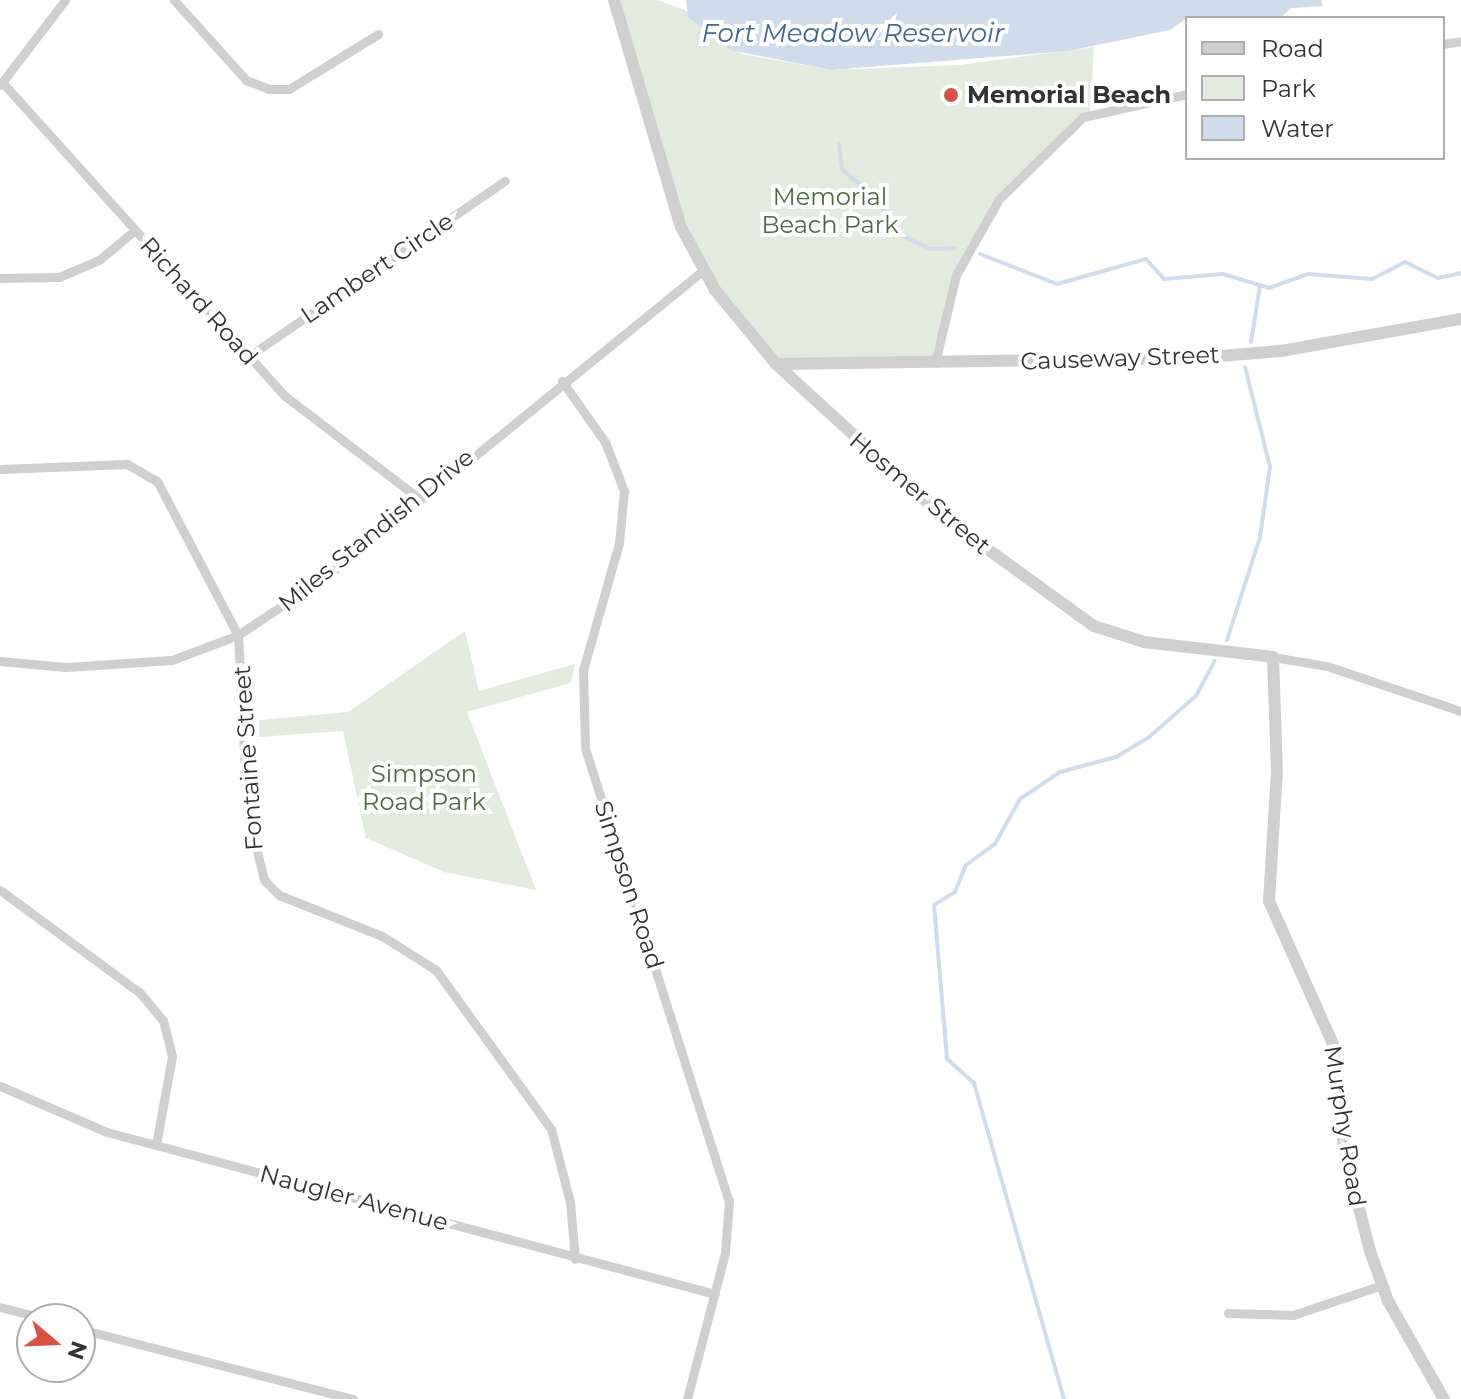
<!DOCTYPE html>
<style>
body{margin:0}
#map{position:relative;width:1461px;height:1399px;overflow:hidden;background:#fff;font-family:Montserrat,sans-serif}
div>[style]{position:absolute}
.green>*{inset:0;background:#e3eade}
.water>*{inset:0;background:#d0dceb}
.stream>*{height:4px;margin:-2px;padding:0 2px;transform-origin:2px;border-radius:2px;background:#d0dceb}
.minor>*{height:9px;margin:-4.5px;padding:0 4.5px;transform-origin:4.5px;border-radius:4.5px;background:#cfcfcf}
.tertiary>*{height:12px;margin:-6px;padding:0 6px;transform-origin:6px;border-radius:6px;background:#cfcfcf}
.dots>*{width:22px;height:22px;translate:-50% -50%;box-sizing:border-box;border:4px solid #fff;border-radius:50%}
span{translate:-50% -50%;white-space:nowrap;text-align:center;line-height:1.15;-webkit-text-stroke:8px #fff;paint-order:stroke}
.poi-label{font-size:24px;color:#323232;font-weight:700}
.left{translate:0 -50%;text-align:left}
.park-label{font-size:24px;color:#4e6a42}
.street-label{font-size:24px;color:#323232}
.water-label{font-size:26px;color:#45668e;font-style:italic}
.legend{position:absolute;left:1185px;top:16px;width:260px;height:144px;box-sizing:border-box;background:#fff;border:2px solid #adadad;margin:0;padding:10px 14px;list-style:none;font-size:24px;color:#323232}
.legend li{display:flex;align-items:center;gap:16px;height:40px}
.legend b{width:40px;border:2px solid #adadad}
.north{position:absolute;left:16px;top:1303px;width:80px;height:80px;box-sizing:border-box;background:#fff;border:2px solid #adadad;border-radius:50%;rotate:109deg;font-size:22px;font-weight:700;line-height:32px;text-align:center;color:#323232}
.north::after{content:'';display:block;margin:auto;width:28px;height:36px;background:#d75145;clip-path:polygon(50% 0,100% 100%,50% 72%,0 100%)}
</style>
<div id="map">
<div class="green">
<i style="clip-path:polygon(614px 0,657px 0,685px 10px,742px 54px,831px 70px,959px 65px,1094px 47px,1090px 113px,1011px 186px,956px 275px,935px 363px,776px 364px,690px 247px)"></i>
<i style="clip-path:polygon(465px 631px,479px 691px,575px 664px,571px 683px,467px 712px,536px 890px,444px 872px,366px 838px,343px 731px,259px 737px,259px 720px,348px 712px)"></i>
</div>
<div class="water">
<i style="clip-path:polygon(686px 0,1321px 0,1323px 6px,1291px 8px,1281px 17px,1187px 18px,1170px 30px,1068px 51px,831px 70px,730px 50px,688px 17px)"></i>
</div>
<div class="stream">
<i style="left:839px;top:144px;width:25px;rotate:83deg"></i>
<i style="left:842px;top:169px;width:49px;rotate:40.9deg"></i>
<i style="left:879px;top:201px;width:31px;rotate:63deg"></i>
<i style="left:902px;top:236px;width:32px;rotate:24deg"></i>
<i style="left:931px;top:249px;width:24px;rotate:-2deg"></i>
<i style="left:980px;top:254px;width:83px;rotate:21.3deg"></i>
<i style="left:1057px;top:284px;width:92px;rotate:-15.7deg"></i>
<i style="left:1146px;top:259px;width:27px;rotate:48deg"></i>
<i style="left:1164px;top:279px;width:59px;rotate:-4.8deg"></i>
<i style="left:1223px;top:274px;width:48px;rotate:16.9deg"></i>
<i style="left:1269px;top:288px;width:41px;rotate:-19.7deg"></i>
<i style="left:1308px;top:274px;width:64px;rotate:4.5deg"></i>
<i style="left:1372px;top:279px;width:37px;rotate:-27deg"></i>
<i style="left:1405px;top:262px;width:37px;rotate:26deg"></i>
<i style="left:1438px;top:278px;width:24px;rotate:-12deg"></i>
<i style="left:1251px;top:342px;width:57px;rotate:-80.9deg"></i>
<i style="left:1227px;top:640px;width:108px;rotate:-72.2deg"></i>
<i style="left:1260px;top:537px;width:71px;rotate:-81.9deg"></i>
<i style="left:1270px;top:467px;width:103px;rotate:-104deg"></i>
<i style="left:1064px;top:1399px;width:329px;rotate:-105.9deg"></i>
<i style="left:974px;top:1083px;width:36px;rotate:-138deg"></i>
<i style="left:947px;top:1059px;width:155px;rotate:-94.8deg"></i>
<i style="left:934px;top:905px;width:25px;rotate:-32deg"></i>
<i style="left:955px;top:892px;width:29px;rotate:-68deg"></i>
<i style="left:966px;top:865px;width:36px;rotate:-36deg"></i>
<i style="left:995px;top:844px;width:51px;rotate:-60.9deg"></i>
<i style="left:1020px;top:799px;width:48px;rotate:-34deg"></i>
<i style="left:1060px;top:772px;width:58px;rotate:-15deg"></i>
<i style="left:1116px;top:757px;width:39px;rotate:-31deg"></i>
<i style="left:1149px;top:737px;width:62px;rotate:-41.1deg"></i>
<i style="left:1196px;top:696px;width:40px;rotate:-62deg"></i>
</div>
<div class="minor">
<i style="left:174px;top:0;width:108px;rotate:48deg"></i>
<i style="left:246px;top:80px;width:25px;rotate:21deg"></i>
<i style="left:269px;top:89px;width:20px"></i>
<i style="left:289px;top:89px;width:105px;rotate:-31.7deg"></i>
<i style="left:1443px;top:44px;width:18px;rotate:-9deg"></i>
<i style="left:2px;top:82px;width:423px;rotate:48deg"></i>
<i style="left:285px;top:396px;width:166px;rotate:37.4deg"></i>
<i style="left:0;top:85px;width:107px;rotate:-52.6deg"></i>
<i style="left:0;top:278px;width:59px;rotate:-1deg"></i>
<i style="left:59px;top:277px;width:43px;rotate:-23deg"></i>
<i style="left:99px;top:260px;width:47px;rotate:-39.8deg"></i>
<i style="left:249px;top:356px;width:310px;rotate:-34.4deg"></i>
<i style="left:935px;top:363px;width:90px;rotate:-76.6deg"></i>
<i style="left:956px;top:275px;width:87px;rotate:-60.5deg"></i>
<i style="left:999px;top:199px;width:117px;rotate:-44.3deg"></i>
<i style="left:1083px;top:117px;width:107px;rotate:-12.5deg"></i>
<i style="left:562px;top:381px;width:75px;rotate:54.8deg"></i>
<i style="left:605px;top:442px;width:53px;rotate:68.8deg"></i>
<i style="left:624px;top:491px;width:52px;rotate:95.5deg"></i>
<i style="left:619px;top:543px;width:132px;rotate:105.8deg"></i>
<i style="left:583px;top:670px;width:78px;rotate:88.5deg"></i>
<i style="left:585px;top:748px;width:475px;rotate:72.4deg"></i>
<i style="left:729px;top:1201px;width:52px;rotate:94.4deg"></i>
<i style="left:725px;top:1253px;width:151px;rotate:104.6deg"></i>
<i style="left:0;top:469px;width:127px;rotate:-2.3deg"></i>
<i style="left:127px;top:464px;width:34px;rotate:30deg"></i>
<i style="left:157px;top:481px;width:174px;rotate:62.3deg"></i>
<i style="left:238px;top:635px;width:175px;rotate:87.1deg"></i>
<i style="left:247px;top:810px;width:72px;rotate:76.3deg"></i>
<i style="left:264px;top:880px;width:21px;rotate:45deg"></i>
<i style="left:279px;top:895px;width:111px;rotate:21.7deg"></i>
<i style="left:382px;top:936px;width:64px;rotate:32.2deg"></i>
<i style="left:436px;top:970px;width:196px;rotate:54.1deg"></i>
<i style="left:551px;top:1129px;width:75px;rotate:75.4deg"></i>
<i style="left:570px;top:1202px;width:57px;rotate:85deg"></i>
<i style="left:1273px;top:657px;width:55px;rotate:9.5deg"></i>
<i style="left:1327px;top:666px;width:141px;rotate:18.6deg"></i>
<i style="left:0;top:661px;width:66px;rotate:5.2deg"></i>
<i style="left:66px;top:667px;width:106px;rotate:-3.8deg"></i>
<i style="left:172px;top:660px;width:71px;rotate:-20.7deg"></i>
<i style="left:238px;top:635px;width:113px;rotate:-33.8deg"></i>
<i style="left:332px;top:572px;width:478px;rotate:-39.1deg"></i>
<i style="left:0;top:890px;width:174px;rotate:36.3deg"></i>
<i style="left:140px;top:993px;width:35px;rotate:50deg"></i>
<i style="left:163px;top:1020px;width:37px;rotate:76deg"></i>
<i style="left:172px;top:1056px;width:90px;rotate:100.2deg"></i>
<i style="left:0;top:1086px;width:116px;rotate:23.3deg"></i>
<i style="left:107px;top:1132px;width:629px;rotate:14.92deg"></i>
<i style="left:0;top:1307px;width:49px;rotate:14.3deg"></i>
<i style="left:1228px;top:1313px;width:65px;rotate:1.8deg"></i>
<i style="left:1293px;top:1315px;width:94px;rotate:-18.6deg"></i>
<i style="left:80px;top:1329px;width:282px;rotate:14.4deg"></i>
</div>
<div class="tertiary">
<i style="left:614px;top:0;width:237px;rotate:73.6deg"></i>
<i style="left:681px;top:227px;width:72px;rotate:61.6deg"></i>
<i style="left:715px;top:290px;width:96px;rotate:50.5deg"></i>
<i style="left:776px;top:364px;width:230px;rotate:42.4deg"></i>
<i style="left:946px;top:519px;width:183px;rotate:35.9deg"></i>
<i style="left:1094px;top:626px;width:52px;rotate:17.7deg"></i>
<i style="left:1144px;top:642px;width:130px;rotate:6.6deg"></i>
<i style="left:1273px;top:657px;width:113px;rotate:88deg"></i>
<i style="left:1277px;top:770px;width:131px;rotate:93.5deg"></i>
<i style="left:1269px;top:901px;width:157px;rotate:65.9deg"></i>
<i style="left:1333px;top:1044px;width:106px;rotate:84deg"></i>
<i style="left:1344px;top:1149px;width:105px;rotate:75.7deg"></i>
<i style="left:1370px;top:1251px;width:53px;rotate:70.2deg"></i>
<i style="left:1388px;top:1301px;width:113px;rotate:60.3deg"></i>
<i style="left:776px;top:364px;width:419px;rotate:-0.8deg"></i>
<i style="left:1195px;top:358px;width:86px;rotate:-4.7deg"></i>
<i style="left:1281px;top:351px;width:183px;rotate:-10.1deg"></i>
</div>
<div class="dots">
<i style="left:951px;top:95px;background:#d75145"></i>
</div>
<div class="poi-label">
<span class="left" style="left:967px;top:95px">Memorial Beach</span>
</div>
<div class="park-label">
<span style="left:830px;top:211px">Memorial<br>Beach Park</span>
<span style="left:424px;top:788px">Simpson<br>Road Park</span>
</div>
<div class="street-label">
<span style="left:377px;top:268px;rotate:-34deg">Lambert Circle</span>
<span style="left:199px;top:301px;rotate:48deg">Richard Road</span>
<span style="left:1120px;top:358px;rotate:-2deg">Causeway Street</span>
<span style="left:920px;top:493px;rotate:40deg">Hosmer Street</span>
<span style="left:376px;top:530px;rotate:-39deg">Miles Standish Drive</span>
<span style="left:248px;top:758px;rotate:-94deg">Fontaine Street</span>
<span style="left:629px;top:885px;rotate:72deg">Simpson Road</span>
<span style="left:1345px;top:1126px;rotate:81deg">Murphy Road</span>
<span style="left:354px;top:1198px;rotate:15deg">Naugler Avenue</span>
</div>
<div class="water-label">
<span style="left:853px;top:34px">Fort Meadow Reservoir</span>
</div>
<ul class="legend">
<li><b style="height:10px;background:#cfcfcf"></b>Road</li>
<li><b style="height:22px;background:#e3eade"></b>Park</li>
<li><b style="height:22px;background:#d0dceb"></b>Water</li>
</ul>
<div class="north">N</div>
</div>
